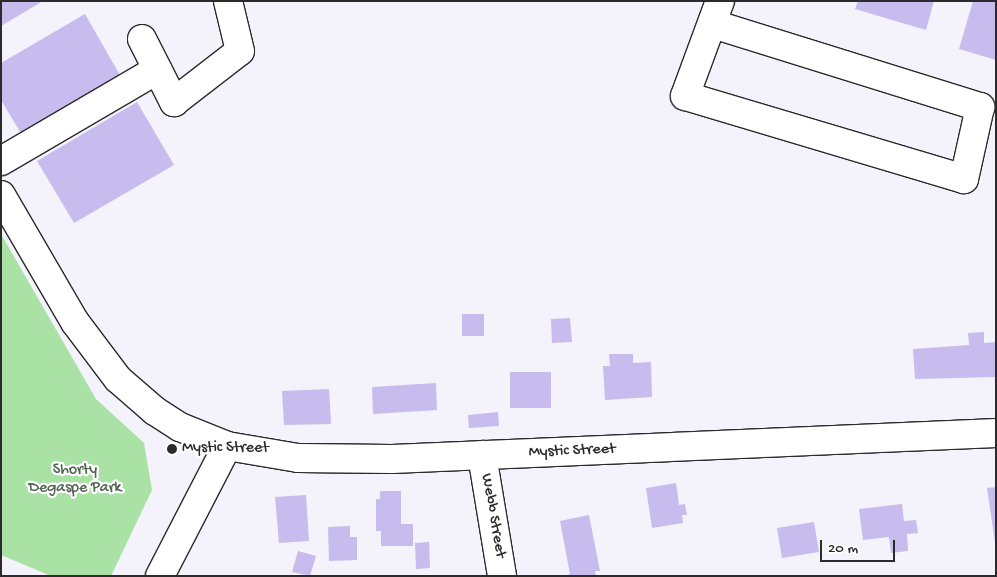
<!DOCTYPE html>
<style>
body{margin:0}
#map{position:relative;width:997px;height:577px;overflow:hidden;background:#f4f2fb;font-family:"Gochi Hand",sans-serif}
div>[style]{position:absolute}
.green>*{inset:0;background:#aae1a5}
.building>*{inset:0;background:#c7bced}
.roads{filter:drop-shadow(1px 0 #2b2b2b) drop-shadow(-1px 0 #2b2b2b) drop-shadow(0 1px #2b2b2b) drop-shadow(0 -1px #2b2b2b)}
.minor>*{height:28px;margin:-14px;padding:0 14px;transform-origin:14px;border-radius:14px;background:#fff}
.dots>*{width:14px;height:14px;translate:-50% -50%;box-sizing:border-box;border:2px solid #fff;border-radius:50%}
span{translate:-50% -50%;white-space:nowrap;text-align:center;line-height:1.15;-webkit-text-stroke:4.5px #fff;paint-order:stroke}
.poi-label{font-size:16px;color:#2b2b2b}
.left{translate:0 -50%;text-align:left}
.street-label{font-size:16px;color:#2b2b2b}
.park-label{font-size:16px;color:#516250}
.frame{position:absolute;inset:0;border:2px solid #2b2b2b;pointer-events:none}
.scale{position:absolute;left:820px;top:540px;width:75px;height:22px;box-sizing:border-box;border:2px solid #2b2b2b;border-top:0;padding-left:6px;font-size:15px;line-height:18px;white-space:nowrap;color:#2b2b2b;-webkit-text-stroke:4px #fff;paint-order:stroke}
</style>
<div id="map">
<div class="green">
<i style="clip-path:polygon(1px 234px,96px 399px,144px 443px,152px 490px,111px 576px,51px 576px,1px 555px)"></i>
</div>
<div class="building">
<i style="clip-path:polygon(1px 1px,43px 1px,1px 26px)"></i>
<i style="clip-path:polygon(858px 1px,934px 1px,926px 30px,855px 9px)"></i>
<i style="clip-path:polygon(973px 1px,996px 1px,996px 60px,959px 49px)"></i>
<i style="clip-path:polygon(85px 14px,121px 77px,22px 135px,1px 100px,1px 63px)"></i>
<i style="clip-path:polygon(137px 102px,174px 165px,74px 223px,37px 161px)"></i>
<i style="clip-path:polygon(462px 314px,484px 314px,484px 336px,462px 336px)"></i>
<i style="clip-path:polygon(570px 318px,572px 342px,552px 343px,551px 319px)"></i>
<i style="clip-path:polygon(984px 332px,984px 343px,996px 342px,996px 377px,915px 379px,913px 349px,969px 345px,968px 333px)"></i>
<i style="clip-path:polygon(609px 354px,633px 354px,633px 363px,651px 362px,652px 397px,605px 400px,603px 366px,610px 366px)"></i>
<i style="clip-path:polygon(510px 372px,551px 372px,551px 408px,510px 408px)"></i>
<i style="clip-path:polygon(436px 383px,437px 410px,373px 414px,372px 387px)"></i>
<i style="clip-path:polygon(329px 389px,331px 424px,284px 425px,282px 391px)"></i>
<i style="clip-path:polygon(498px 412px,499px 426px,469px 428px,468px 415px)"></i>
<i style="clip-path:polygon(676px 483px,679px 505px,685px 504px,687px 515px,682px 515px,683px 523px,652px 528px,646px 488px)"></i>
<i style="clip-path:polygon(996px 487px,996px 542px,995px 543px,987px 488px)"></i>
<i style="clip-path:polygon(380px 491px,401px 491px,401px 524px,413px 524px,413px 546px,381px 546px,381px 531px,376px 531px,376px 499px,380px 499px)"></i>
<i style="clip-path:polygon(306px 495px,309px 541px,279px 543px,275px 497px)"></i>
<i style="clip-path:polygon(902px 504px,904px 521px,916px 520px,918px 533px,907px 534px,908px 551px,891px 553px,889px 537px,863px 540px,859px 509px)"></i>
<i style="clip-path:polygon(589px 515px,600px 571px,595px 571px,596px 576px,565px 576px,570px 574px,560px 521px)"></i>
<i style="clip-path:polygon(814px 522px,819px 552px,782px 558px,777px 528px)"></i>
<i style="clip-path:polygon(350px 526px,350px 537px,357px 537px,357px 560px,329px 561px,328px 527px)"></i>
<i style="clip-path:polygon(429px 542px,430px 568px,416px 569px,415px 543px)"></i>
<i style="clip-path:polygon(298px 551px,316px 556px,310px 576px,292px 572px)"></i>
</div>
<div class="roads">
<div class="minor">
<i style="left:713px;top:24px;width:280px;rotate:17.3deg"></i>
<i style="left:980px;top:107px;width:74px;rotate:102.5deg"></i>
<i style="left:964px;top:179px;width:291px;rotate:-163.4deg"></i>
<i style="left:685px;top:96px;width:101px;rotate:-69.8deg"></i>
<i style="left:142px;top:39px;width:71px;rotate:63.1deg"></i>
<i style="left:174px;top:102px;width:83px;rotate:-37.7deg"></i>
<i style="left:240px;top:51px;width:51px;rotate:-103.5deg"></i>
<i style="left:1px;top:161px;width:181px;rotate:-30.3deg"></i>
<i style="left:1px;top:195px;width:147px;rotate:59.8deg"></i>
<i style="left:75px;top:322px;width:71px;rotate:53deg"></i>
<i style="left:118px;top:379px;width:49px;rotate:40.9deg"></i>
<i style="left:155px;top:411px;width:30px;rotate:33deg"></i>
<i style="left:180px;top:427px;width:51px;rotate:22deg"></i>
<i style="left:227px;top:446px;width:72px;rotate:9.6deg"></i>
<i style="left:298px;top:458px;width:94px;rotate:0.6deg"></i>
<i style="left:392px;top:459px;width:605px;rotate:-2.46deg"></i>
<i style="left:482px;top:455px;width:123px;rotate:80.6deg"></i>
<i style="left:160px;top:576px;width:146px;rotate:-62.7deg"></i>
</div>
</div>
<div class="dots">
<i style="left:172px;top:449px;background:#2b2b2b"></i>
</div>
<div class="poi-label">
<span class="left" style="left:182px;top:449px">Mystic Street</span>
</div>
<div class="street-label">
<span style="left:572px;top:452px;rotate:-2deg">Mystic Street</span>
<span style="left:492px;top:516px;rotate:80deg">Webb Street</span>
</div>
<div class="park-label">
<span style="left:75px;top:480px">Shorty<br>Degaspe Park</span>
</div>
<div class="frame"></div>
<div class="scale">20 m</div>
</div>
